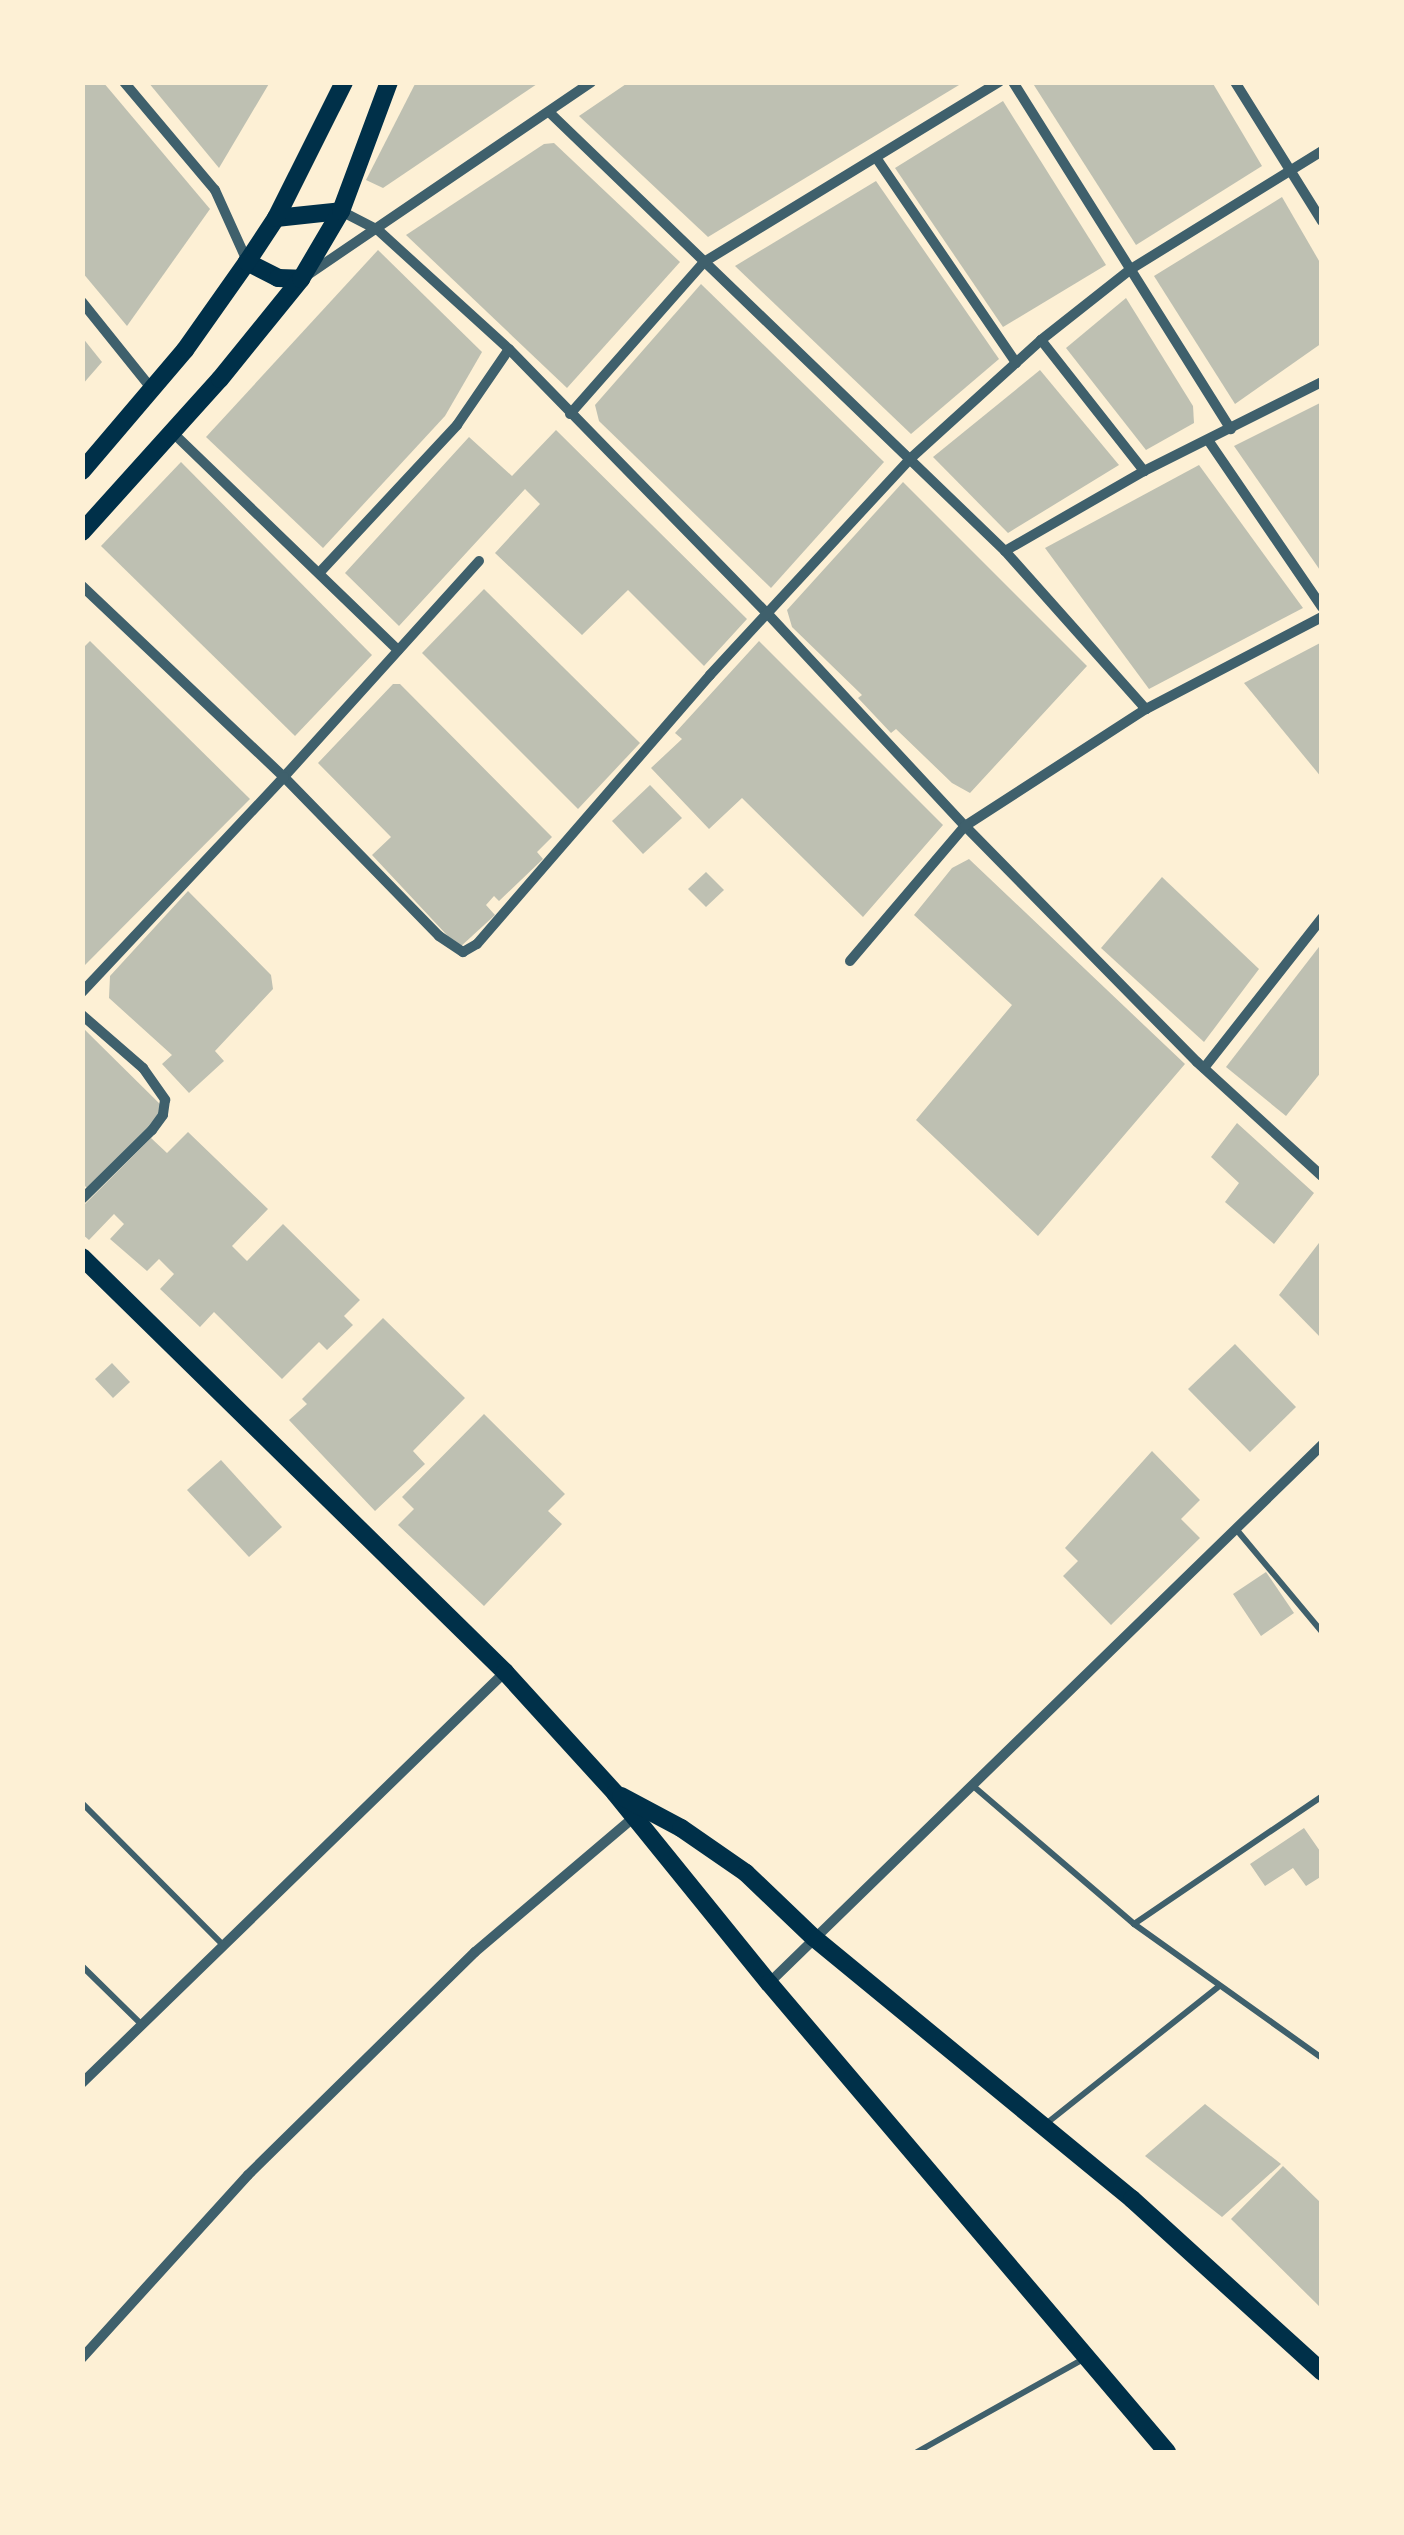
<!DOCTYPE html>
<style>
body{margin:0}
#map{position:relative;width:1404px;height:2535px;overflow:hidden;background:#fdf0d5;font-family:Bitter,serif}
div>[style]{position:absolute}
.building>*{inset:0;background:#bec0b2}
.service>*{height:6px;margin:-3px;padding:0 3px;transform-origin:3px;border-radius:3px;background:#3f606c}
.minor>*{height:10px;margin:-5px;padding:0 5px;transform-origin:5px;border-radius:5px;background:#3f606c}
.secondary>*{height:18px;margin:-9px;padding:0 9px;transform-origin:9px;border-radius:9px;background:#003049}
.primary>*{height:18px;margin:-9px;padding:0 9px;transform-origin:9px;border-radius:9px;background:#003049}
span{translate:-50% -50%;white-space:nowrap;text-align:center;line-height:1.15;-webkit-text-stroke:8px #fdf0d5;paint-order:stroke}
.frame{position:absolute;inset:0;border:85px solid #fdf0d5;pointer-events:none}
</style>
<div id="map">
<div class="building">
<i style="clip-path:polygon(82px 82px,103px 82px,210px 209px,127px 326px,82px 272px)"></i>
<i style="clip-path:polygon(148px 82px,270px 82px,219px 168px)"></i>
<i style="clip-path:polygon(416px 82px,540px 82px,383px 188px,366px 180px)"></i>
<i style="clip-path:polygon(629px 82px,964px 82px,708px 237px,579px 116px)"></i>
<i style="clip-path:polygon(1032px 82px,1212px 82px,1262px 166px,1136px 245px)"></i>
<i style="clip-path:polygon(1003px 101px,1106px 265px,1003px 327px,895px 168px)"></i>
<i style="clip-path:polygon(554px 143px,680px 262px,567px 388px,406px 235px,544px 144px)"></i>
<i style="clip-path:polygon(876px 181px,999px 359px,911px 434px,735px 266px)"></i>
<i style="clip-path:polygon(1282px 197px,1322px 266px,1322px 343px,1235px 404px,1154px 276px)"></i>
<i style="clip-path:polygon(378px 250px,482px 352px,445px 416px,323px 548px,206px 437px)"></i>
<i style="clip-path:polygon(701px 284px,884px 462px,771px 588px,599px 421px,595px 405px)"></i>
<i style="clip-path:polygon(1126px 298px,1193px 406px,1194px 423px,1146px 450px,1066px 348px)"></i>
<i style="clip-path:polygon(82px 337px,102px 362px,82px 385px)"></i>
<i style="clip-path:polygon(1040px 370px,1119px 465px,1008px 533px,933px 457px)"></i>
<i style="clip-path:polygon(1322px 402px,1322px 573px,1234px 446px)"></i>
<i style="clip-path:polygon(556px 430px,747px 619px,704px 666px,628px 590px,582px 635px,495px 553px,540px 504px,525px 489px,399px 626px,345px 573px,469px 437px,512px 476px)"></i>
<i style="clip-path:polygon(181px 462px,372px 655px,295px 736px,101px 546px)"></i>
<i style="clip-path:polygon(1199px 465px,1303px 608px,1149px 689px,1045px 548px)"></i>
<i style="clip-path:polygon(903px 482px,1087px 666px,970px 793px,952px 783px,896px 729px,891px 733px,858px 698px,862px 695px,792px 627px,787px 610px)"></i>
<i style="clip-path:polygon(484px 589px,640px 743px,578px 809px,422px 653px)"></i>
<i style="clip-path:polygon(90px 641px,250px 799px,82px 968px,82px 649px)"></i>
<i style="clip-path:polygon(759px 641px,943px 825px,863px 917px,742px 798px,709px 829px,651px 768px,682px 739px,675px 733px)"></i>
<i style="clip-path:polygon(1322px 642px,1322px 778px,1244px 683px)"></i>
<i style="clip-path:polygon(393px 684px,400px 684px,552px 837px,537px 852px,543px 859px,499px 901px,494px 896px,486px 905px,495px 915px,459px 948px,372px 855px,391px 837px,318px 763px)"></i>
<i style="clip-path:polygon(650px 785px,682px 818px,643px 854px,612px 821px)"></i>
<i style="clip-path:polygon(969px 859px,1185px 1064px,1038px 1236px,916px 1120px,1012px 1005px,914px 915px,952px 868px)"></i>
<i style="clip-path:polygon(706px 872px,724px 890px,706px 907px,688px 889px)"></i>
<i style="clip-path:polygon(1162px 877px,1259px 969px,1204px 1042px,1101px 948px)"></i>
<i style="clip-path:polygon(188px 891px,271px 975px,273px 989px,215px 1051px,224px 1061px,189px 1093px,162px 1064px,172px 1055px,109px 998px,110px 976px)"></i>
<i style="clip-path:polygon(1322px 943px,1322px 1071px,1286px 1116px,1226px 1067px)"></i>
<i style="clip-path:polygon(82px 1027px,167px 1111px,89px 1190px,82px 1183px)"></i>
<i style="clip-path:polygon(1237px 1123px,1314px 1193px,1274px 1244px,1225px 1202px,1239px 1183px,1211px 1157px)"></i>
<i style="clip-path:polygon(188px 1132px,268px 1209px,232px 1246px,247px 1261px,283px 1224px,360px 1300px,344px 1316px,353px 1325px,327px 1350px,319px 1342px,282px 1379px,214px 1312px,200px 1327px,160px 1289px,174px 1274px,159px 1259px,147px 1271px,110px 1239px,124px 1224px,114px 1214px,89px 1240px,82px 1234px,82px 1207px,151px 1138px,167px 1153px)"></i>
<i style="clip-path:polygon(1322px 1239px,1322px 1339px,1279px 1295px)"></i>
<i style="clip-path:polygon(383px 1318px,465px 1398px,413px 1451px,425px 1464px,375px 1511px,289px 1420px,307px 1404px,302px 1399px)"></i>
<i style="clip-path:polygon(1235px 1344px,1296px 1407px,1250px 1452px,1188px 1389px)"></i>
<i style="clip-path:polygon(112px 1363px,130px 1382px,113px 1398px,95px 1379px)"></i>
<i style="clip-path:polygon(484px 1414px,565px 1494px,548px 1511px,562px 1524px,484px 1606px,398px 1525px,414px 1509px,402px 1497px)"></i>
<i style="clip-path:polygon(1152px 1451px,1200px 1500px,1181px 1519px,1200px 1538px,1111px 1625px,1063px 1576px,1078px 1561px,1065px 1548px)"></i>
<i style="clip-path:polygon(221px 1460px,282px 1527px,249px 1557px,187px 1490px)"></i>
<i style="clip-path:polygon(1266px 1572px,1294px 1613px,1261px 1636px,1233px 1594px)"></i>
<i style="clip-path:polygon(1304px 1828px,1322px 1854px,1322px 1876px,1306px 1886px,1293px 1868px,1265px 1886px,1250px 1864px)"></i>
<i style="clip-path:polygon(1205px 2104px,1281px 2164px,1222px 2217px,1145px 2156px)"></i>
<i style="clip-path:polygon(1283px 2166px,1322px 2204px,1322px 2309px,1231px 2219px)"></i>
</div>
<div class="service">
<i style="left:1236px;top:1529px;width:134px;rotate:50.1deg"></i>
<i style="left:972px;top:1785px;width:213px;rotate:40.6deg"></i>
<i style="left:1134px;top:1924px;width:231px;rotate:35.5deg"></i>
<i style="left:82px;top:1803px;width:200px;rotate:45.2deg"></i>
<i style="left:1134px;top:1924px;width:227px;rotate:-34.2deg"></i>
<i style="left:82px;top:1966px;width:83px;rotate:44.5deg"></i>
<i style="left:1047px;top:2123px;width:218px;rotate:-38.5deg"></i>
<i style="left:917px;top:2452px;width:193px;rotate:-29.2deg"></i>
</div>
<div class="minor">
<i style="left:124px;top:82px;width:141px;rotate:49.9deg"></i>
<i style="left:215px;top:190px;width:78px;rotate:65.7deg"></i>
<i style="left:1013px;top:82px;width:410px;rotate:57.9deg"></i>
<i style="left:1235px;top:82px;width:164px;rotate:58deg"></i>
<i style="left:549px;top:112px;width:633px;rotate:43.91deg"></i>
<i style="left:1005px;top:551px;width:212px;rotate:48.3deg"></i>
<i style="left:877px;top:159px;width:247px;rotate:55.7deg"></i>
<i style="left:341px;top:211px;width:42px;rotate:27.2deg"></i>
<i style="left:378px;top:230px;width:177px;rotate:42.3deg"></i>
<i style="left:509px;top:349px;width:368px;rotate:45.7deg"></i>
<i style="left:766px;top:612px;width:292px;rotate:47.1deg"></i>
<i style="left:965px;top:826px;width:331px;rotate:45.5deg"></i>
<i style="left:1197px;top:1062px;width:169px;rotate:42.4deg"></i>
<i style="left:306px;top:276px;width:345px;rotate:-34.2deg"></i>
<i style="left:82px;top:302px;width:112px;rotate:51.2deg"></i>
<i style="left:1041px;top:340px;width:167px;rotate:51.8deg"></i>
<i style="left:570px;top:414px;width:203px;rotate:-48.6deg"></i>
<i style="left:704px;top:262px;width:346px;rotate:-31.4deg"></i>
<i style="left:170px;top:430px;width:317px;rotate:44deg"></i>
<i style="left:1208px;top:440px;width:202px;rotate:55.7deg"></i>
<i style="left:1005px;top:551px;width:160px;rotate:-29.9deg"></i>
<i style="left:1144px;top:471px;width:199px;rotate:-26.6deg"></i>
<i style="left:479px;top:561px;width:291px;rotate:132.1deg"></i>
<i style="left:284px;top:777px;width:222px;rotate:45.7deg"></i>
<i style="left:439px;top:936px;width:29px;rotate:34deg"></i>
<i style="left:463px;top:952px;width:16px;rotate:-30deg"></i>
<i style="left:477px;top:944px;width:356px;rotate:-49.1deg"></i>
<i style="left:710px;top:675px;width:296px;rotate:-47.2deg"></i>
<i style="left:911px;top:458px;width:176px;rotate:-42.2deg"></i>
<i style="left:1041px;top:340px;width:115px;rotate:-38.3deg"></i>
<i style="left:1131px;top:269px;width:225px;rotate:-31.7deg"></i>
<i style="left:321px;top:571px;width:200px;rotate:-47deg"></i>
<i style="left:457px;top:425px;width:92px;rotate:-55.6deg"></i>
<i style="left:82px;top:586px;width:278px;rotate:43.4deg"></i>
<i style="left:284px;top:777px;width:295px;rotate:133.2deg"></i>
<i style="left:850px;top:961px;width:177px;rotate:-49.6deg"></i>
<i style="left:965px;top:826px;width:216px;rotate:-32.9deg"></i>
<i style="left:1146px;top:709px;width:199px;rotate:-27.6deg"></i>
<i style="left:82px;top:1015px;width:81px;rotate:41deg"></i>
<i style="left:143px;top:1068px;width:39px;rotate:55deg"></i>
<i style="left:165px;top:1100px;width:15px;rotate:98deg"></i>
<i style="left:163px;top:1115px;width:19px;rotate:126deg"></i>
<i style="left:152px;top:1130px;width:98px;rotate:135.4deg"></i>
<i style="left:1204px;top:1068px;width:191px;rotate:-51.8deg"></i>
<i style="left:769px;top:1983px;width:772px;rotate:-44.21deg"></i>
<i style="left:82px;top:2083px;width:590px;rotate:-44.18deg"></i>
<i style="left:82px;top:2358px;width:247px;rotate:-47.8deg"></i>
<i style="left:248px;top:2175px;width:318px;rotate:-44.5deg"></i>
<i style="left:475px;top:1952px;width:207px;rotate:-40.3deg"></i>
</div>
<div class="secondary">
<i style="left:82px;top:1257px;width:593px;rotate:44.45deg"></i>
<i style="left:505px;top:1672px;width:164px;rotate:47.7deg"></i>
<i style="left:615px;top:1793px;width:245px;rotate:51deg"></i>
<i style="left:769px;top:1983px;width:615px;rotate:49.68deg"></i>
<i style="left:621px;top:1796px;width:68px;rotate:28.1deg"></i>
<i style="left:681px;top:1828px;width:79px;rotate:34.7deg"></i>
<i style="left:746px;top:1873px;width:93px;rotate:43.7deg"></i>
<i style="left:813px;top:1937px;width:413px;rotate:39.4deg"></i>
<i style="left:1132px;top:2199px;width:257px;rotate:42.3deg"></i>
</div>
<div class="primary">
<i style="left:276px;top:218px;width:65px;rotate:-6.1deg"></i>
<i style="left:247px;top:262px;width:35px;rotate:27deg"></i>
<i style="left:278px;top:278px;width:23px;rotate:2deg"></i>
<i style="left:82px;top:471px;width:159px;rotate:-49.6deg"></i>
<i style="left:185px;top:350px;width:108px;rotate:-54.8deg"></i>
<i style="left:247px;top:262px;width:53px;rotate:-56.6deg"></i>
<i style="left:276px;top:218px;width:152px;rotate:-63.4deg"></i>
<i style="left:82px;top:532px;width:206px;rotate:-48deg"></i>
<i style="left:220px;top:379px;width:129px;rotate:-51deg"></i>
<i style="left:301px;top:279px;width:79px;rotate:-59.5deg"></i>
<i style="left:341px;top:211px;width:138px;rotate:-69.6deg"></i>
</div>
<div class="frame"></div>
</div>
